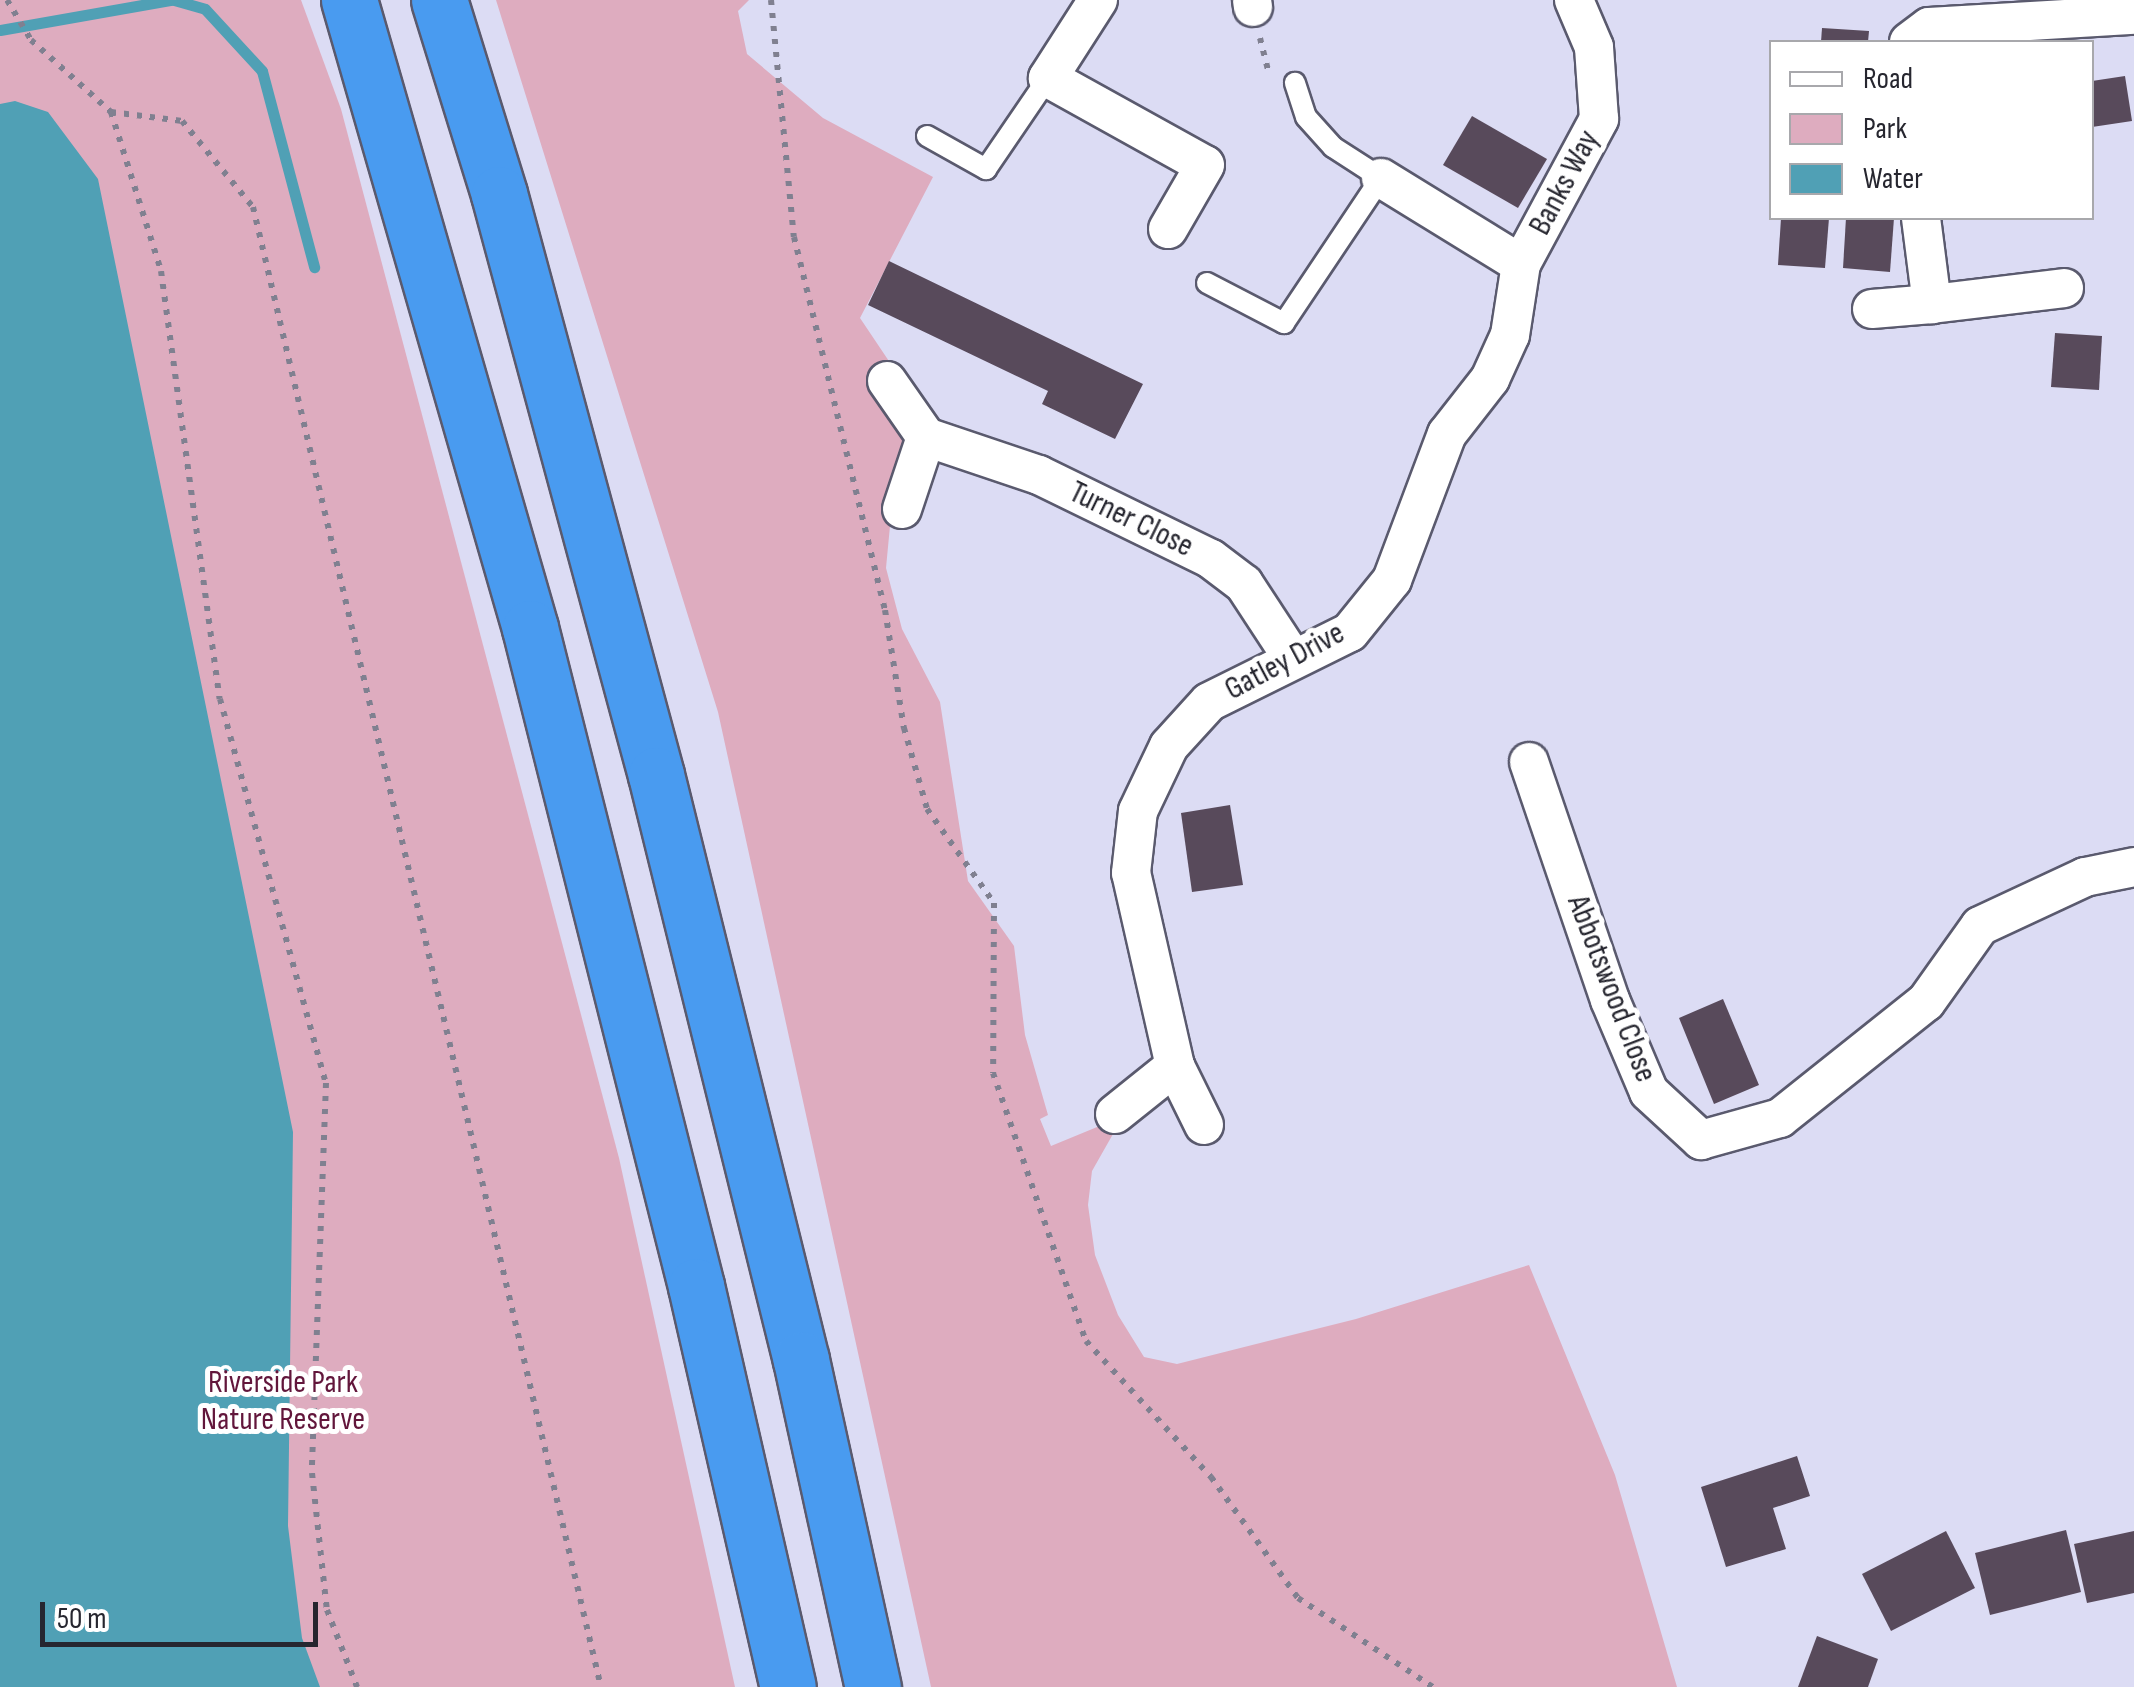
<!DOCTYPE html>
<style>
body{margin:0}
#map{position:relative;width:2134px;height:1687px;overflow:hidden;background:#dcdcf4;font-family:"Sofia Sans Condensed",sans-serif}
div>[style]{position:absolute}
.green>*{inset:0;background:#deacbf}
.water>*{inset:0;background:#50a0b5}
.stream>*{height:11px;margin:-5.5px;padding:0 5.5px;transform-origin:5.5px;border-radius:5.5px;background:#50a0b5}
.building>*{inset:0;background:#584a5b}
.path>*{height:6px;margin-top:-3px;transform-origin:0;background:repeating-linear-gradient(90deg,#808090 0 5px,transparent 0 13px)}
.roads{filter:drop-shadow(2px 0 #5a5a6e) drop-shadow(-2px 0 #5a5a6e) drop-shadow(0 2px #5a5a6e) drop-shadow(0 -2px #5a5a6e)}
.lane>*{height:20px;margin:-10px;padding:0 10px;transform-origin:10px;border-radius:10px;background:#fff}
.street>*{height:38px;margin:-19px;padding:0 19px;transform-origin:19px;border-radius:19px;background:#fff}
.highway>*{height:55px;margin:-27.5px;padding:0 27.5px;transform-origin:27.5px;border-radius:27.5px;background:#499bf0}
span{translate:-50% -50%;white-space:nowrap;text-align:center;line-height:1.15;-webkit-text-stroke:10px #fff;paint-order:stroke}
.street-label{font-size:32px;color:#26262f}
.park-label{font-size:32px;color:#62163b}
.legend{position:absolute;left:1769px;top:40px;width:325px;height:180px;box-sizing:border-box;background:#fff;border:2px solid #a8a8ac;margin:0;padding:12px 18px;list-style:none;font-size:30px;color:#26262f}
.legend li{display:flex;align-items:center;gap:20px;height:50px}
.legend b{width:50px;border:2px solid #a8a8ac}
.scale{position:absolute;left:40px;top:1602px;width:278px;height:45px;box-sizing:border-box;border:5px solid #26262f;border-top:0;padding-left:12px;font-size:30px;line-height:35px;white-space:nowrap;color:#26262f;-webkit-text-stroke:8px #fff;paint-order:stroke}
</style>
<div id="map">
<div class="green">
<i style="clip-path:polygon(0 0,301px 0,341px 109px,619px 1158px,735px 1687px,0 1687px)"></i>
<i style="clip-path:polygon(496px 0,749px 0,738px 11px,747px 54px,823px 118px,933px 177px,860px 318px,909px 391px,916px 447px,898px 518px,890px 526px,886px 568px,902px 629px,940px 702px,968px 881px,1014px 946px,1025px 1035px,1048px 1115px,1040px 1119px,1051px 1146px,1102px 1125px,1113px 1134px,1092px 1171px,1088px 1205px,1095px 1255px,1118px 1315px,1144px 1357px,1177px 1364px,1356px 1319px,1529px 1265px,1615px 1475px,1677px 1687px,931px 1687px,718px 712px)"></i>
</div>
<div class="water">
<i style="clip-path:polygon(15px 101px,48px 112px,98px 179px,293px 1132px,288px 1526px,302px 1638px,320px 1687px,0 1687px,0 104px)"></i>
</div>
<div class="stream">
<i style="left:174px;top:0;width:32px;rotate:16deg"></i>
<i style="left:205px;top:9px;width:84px;rotate:47.4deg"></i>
<i style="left:262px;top:71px;width:203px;rotate:75.1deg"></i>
<i style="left:0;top:30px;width:174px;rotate:-10deg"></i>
</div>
<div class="building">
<i style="clip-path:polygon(1822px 28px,1869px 31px,1868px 42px,1821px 42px)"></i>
<i style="clip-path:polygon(2125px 76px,2132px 121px,2092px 127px,2092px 81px)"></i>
<i style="clip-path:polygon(1472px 116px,1547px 159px,1518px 208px,1443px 165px)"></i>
<i style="clip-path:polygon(1781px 218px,1829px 218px,1825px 268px,1778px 265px)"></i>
<i style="clip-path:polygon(1846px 218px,1894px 218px,1890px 272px,1843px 268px)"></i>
<i style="clip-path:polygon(889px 261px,1143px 384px,1115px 439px,1042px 404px,1048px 391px,868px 305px)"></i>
<i style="clip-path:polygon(2055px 333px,2102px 336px,2099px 390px,2051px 387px)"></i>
<i style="clip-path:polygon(1230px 805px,1243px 885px,1192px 892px,1181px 813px)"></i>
<i style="clip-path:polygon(1723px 999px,1759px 1085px,1714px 1104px,1679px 1018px)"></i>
<i style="clip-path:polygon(1797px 1456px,1810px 1496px,1773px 1508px,1786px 1549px,1726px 1567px,1701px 1487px)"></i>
<i style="clip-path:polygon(2066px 1530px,2081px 1592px,1990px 1615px,1975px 1553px)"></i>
<i style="clip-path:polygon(1946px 1531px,1975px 1588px,1891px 1631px,1862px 1574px)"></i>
<i style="clip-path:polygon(2134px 1531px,2134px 1593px,2087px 1603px,2074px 1544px)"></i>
<i style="clip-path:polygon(1817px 1636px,1878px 1659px,1868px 1687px,1798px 1687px)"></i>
</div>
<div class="path">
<i style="left:7px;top:0;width:47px;rotate:59deg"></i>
<i style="left:31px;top:40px;width:108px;rotate:42deg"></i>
<i style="left:111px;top:112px;width:167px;rotate:72.5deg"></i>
<i style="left:161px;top:271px;width:432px;rotate:82.2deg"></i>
<i style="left:220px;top:699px;width:398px;rotate:74.6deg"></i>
<i style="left:326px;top:1083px;width:390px;rotate:92.1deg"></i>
<i style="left:312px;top:1473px;width:138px;rotate:83.8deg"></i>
<i style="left:327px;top:1610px;width:83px;rotate:68.7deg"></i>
<i style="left:771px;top:0;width:238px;rotate:84.5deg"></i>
<i style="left:794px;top:237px;width:384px;rotate:76.3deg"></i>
<i style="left:885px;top:610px;width:120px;rotate:80.9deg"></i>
<i style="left:904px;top:728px;width:84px;rotate:74.1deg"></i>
<i style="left:927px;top:809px;width:115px;rotate:54.5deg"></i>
<i style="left:994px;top:903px;width:170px;rotate:90.3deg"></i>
<i style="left:993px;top:1073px;width:284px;rotate:70.9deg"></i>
<i style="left:1086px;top:1341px;width:185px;rotate:47.4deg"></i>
<i style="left:1211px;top:1477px;width:149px;rotate:54.3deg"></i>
<i style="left:1298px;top:1598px;width:162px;rotate:33.4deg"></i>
<i style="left:1260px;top:38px;width:37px;rotate:76deg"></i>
<i style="left:111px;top:112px;width:72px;rotate:7.2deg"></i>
<i style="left:182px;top:121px;width:112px;rotate:50.5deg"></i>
<i style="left:253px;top:207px;width:1520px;rotate:76.77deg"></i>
</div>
<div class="roads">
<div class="lane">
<i style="left:927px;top:136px;width:68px;rotate:29.2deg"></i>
<i style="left:986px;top:169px;width:110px;rotate:-55.7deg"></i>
<i style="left:1207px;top:283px;width:87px;rotate:27.5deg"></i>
<i style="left:1284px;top:323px;width:174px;rotate:-56.2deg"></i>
<i style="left:1381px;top:178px;width:57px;rotate:-147.1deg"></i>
<i style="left:1333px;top:147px;width:40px;rotate:-132deg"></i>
<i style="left:1306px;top:117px;width:36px;rotate:-108deg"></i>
</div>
<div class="street">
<i style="left:1098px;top:0;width:93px;rotate:122.7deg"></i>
<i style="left:1048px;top:78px;width:179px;rotate:29deg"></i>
<i style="left:1205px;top:165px;width:74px;rotate:120deg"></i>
<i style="left:1252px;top:0;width:7px;rotate:82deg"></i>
<i style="left:1909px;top:42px;width:25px;rotate:-37deg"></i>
<i style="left:1929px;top:27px;width:205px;rotate:-3.4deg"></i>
<i style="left:1381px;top:178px;width:164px;rotate:31.6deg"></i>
<i style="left:1921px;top:218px;width:87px;rotate:82.7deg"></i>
<i style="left:1932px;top:304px;width:133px;rotate:-6.9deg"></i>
<i style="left:1872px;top:309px;width:60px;rotate:-4.8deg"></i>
<i style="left:887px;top:381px;width:68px;rotate:55.1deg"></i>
<i style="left:926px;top:437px;width:119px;rotate:18.6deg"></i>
<i style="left:1039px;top:475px;width:191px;rotate:26deg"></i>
<i style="left:1211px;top:559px;width:41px;rotate:37.1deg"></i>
<i style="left:1244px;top:584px;width:90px;rotate:56.8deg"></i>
<i style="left:902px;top:509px;width:76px;rotate:-71.6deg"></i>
<i style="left:1529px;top:762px;width:251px;rotate:71.2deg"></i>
<i style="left:1610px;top:1000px;width:100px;rotate:67deg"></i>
<i style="left:1649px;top:1092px;width:71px;rotate:42.7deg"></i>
<i style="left:1701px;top:1140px;width:82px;rotate:-15.6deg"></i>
<i style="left:1780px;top:1118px;width:186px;rotate:-38.5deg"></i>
<i style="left:1926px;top:1002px;width:93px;rotate:-54.6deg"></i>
<i style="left:1980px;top:926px;width:116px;rotate:-25deg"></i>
<i style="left:2085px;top:877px;width:50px;rotate:-11.5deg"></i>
<i style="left:1115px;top:1114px;width:77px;rotate:-38.7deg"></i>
<i style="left:1204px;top:1125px;width:66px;rotate:-116.2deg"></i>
<i style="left:1175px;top:1066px;width:198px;rotate:-102.8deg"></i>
<i style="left:1131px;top:873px;width:62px;rotate:-83.6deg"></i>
<i style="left:1138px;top:811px;width:72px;rotate:-64.5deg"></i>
<i style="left:1169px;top:746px;width:59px;rotate:-47.7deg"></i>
<i style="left:1209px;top:702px;width:157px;rotate:-26.4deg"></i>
<i style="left:1350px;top:632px;width:67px;rotate:-51.1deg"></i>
<i style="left:1392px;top:580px;width:156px;rotate:-69.4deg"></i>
<i style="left:1447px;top:434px;width:70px;rotate:-52deg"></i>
<i style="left:1490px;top:379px;width:48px;rotate:-65.6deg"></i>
<i style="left:1510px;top:335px;width:72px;rotate:-81.2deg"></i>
<i style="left:1521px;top:264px;width:165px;rotate:-61.7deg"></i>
<i style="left:1599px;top:119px;width:72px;rotate:-94deg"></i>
<i style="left:1594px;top:47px;width:51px;rotate:-113.1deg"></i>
</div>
<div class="highway">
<i style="left:349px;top:0;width:654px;rotate:73.92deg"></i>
<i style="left:530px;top:628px;width:679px;rotate:75.84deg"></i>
<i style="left:696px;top:1286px;width:411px;rotate:77.1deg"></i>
<i style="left:439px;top:0;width:203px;rotate:72.8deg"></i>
<i style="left:499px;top:194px;width:602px;rotate:74.88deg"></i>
<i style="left:656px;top:775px;width:603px;rotate:76.08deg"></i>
<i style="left:801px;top:1360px;width:335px;rotate:77.6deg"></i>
</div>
</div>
<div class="street-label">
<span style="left:1565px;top:183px;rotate:-62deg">Banks Way</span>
<span style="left:1131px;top:520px;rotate:26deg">Turner Close</span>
<span style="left:1285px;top:662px;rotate:-28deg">Gatley Drive</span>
<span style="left:1611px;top:989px;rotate:69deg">Abbotswood Close</span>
</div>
<div class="park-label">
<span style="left:283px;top:1402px">Riverside Park<br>Nature Reserve</span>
</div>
<ul class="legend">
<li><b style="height:12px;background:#fff"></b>Road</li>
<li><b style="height:28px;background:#deacbf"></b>Park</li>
<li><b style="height:28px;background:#50a0b5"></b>Water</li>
</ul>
<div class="scale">50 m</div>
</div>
